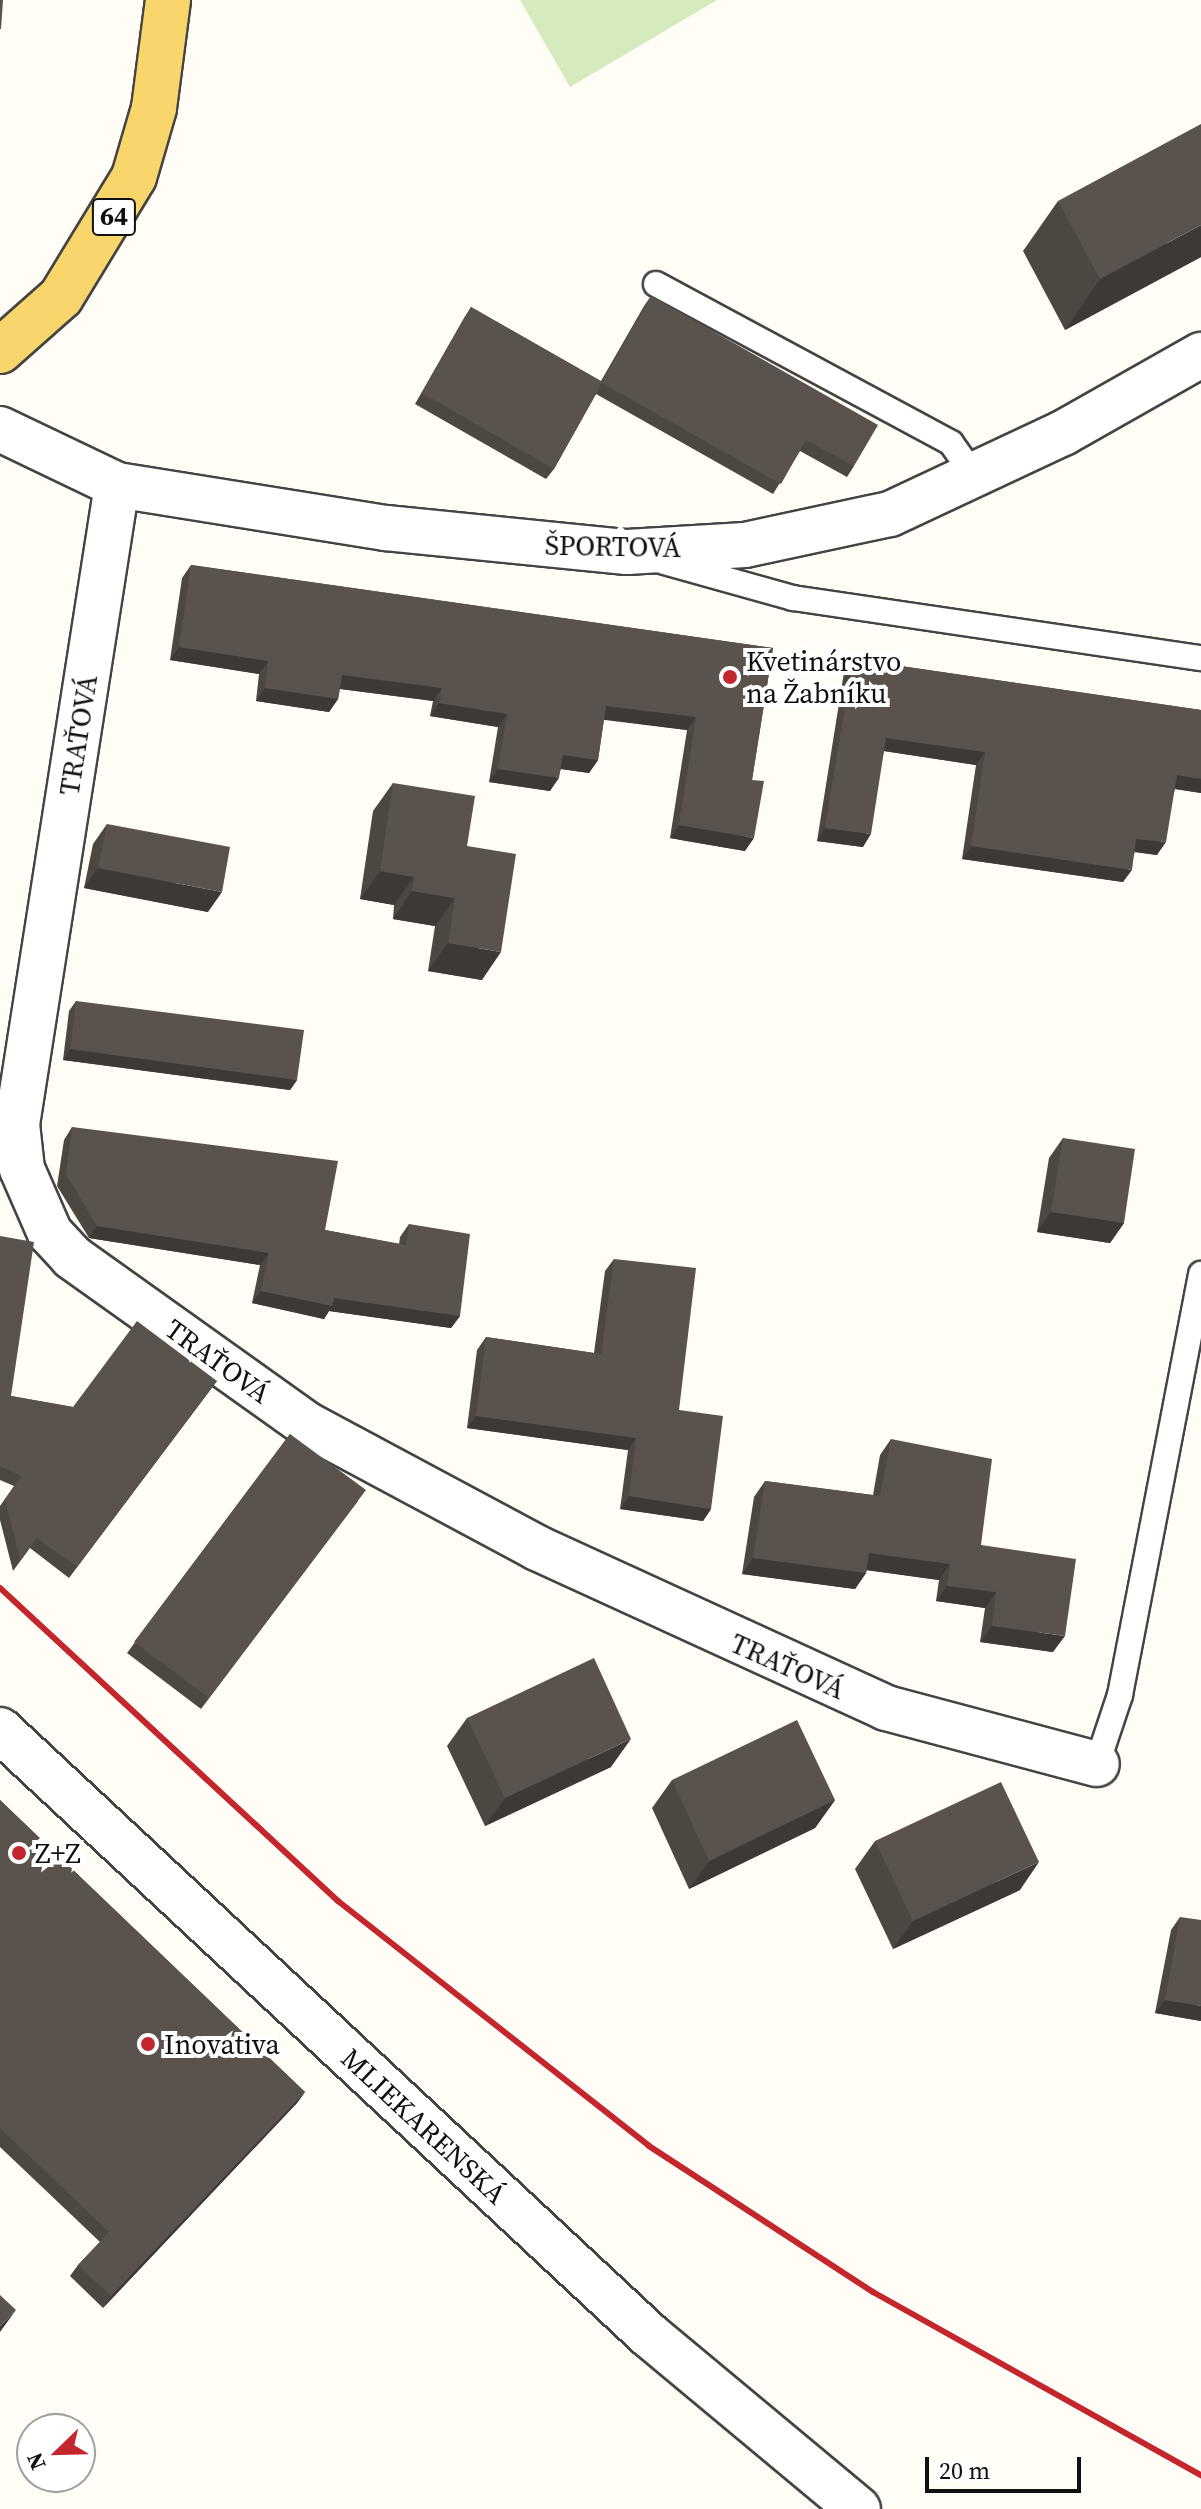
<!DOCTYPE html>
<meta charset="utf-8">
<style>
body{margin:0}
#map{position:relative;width:1201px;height:2509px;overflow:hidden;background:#fffdf5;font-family:"Source Serif 4",serif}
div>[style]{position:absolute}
.green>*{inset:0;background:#d5ebbd}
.roads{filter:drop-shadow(2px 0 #444) drop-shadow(-2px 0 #444) drop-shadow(0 2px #444) drop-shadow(0 -2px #444)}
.lane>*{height:24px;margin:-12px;padding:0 12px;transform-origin:12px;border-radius:12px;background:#fff}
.street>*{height:44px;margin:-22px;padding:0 22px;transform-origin:22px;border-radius:22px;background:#fff}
.primary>*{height:44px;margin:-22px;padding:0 22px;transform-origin:22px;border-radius:22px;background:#f9d66b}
.rail>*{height:6px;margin:-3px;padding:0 3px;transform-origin:3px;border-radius:3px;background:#c4262e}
.wall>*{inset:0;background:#4d4742}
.shaded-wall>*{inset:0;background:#3f3936}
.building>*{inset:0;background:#5a524d}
.dots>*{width:22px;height:22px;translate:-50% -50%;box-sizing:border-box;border:4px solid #fff;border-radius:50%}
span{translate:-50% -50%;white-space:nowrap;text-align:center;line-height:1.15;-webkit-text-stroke:8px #fff;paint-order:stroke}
.shield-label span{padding:2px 6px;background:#fff;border:2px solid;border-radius:6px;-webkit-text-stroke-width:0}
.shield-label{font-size:26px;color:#111;font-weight:700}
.street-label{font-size:28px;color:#111}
.poi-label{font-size:28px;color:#111}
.left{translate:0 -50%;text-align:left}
.north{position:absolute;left:16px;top:2413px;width:80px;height:80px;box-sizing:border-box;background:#fff;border:2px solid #a0a0a0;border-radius:50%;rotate:247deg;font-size:22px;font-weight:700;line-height:32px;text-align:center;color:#111}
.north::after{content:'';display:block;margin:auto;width:28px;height:36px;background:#c4262e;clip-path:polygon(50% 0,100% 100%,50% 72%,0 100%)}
.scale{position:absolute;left:925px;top:2457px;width:156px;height:36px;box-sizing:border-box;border:4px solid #111;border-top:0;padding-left:10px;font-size:24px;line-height:28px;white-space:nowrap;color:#111;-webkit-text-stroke:6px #fff;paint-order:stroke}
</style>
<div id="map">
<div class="green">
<i style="clip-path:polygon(520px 0,717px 0,570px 87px)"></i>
</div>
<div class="roads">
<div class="lane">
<i style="left:656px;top:284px;width:335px;rotate:28.3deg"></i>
<i style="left:951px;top:443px;width:43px;rotate:54.5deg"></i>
<i style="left:664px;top:562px;width:134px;rotate:15.6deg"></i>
<i style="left:793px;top:598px;width:412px;rotate:8.4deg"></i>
<i style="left:1097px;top:1764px;width:73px;rotate:-71.6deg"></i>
<i style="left:1120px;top:1695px;width:429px;rotate:-79.1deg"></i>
</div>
<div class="street">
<i style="left:0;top:429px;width:130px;rotate:25.6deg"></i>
<i style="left:117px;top:485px;width:272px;rotate:9.1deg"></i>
<i style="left:386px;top:528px;width:242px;rotate:5.7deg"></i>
<i style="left:627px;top:552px;width:118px;rotate:-3.4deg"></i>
<i style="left:745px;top:545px;width:148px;rotate:-12.1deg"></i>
<i style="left:890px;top:514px;width:191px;rotate:-25.1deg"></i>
<i style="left:1063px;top:433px;width:159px;rotate:-29.5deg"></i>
<i style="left:117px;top:485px;width:647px;rotate:98.89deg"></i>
<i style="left:17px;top:1124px;width:45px;rotate:83.7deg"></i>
<i style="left:22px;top:1169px;width:70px;rotate:66.4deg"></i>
<i style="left:50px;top:1233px;width:33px;rotate:47deg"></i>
<i style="left:72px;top:1257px;width:287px;rotate:35.5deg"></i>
<i style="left:306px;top:1424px;width:262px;rotate:28.2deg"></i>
<i style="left:537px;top:1548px;width:384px;rotate:24.6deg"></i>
<i style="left:886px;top:1708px;width:218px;rotate:14.9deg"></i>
<i style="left:0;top:1730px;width:887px;rotate:42.99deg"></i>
<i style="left:649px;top:2335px;width:272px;rotate:39.8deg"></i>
</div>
<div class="primary">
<i style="left:0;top:351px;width:81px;rotate:-41.5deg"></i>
<i style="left:61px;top:297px;width:140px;rotate:-58.7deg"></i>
<i style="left:134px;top:177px;width:72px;rotate:-73.8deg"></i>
<i style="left:154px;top:108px;width:109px;rotate:-82.6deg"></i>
</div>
</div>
<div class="rail">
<i style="left:0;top:1588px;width:461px;rotate:42.8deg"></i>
<i style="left:338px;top:1901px;width:396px;rotate:38.2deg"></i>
<i style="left:649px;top:2146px;width:267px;rotate:33.1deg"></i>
<i style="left:873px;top:2292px;width:376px;rotate:29.2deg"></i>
</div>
<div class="wall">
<i style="clip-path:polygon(1058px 201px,1201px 257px,1065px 330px,1023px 251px)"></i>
<i style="clip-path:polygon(651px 296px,854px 466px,847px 477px,800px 451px,773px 494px,596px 394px,554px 469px,546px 479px,415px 404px,464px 318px,471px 307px,601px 381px,644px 306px)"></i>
<i style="clip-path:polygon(191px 565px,773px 648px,752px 780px,745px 851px,670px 838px,687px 730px,604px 719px,598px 760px,589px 773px,561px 769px,550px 791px,489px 782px,498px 727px,430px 716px,433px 701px,340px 689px,338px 699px,329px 712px,256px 701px,259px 674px,170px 660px,182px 578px)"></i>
<i style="clip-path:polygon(853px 659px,1201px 710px,1201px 793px,1175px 789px,1157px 855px,1135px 852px,1123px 882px,962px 859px,976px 765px,884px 751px,863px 847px,817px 841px,844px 672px)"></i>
<i style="clip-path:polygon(393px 783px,467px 846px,482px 980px,428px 971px,435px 926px,393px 919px,394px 905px,360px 899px,373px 811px)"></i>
<i style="clip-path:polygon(107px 824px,208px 912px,84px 888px,93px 844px)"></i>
<i style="clip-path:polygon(76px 1001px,297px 1080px,290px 1090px,63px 1060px,69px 1011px)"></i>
<i style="clip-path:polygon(72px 1127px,325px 1230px,399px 1244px,400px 1237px,409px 1224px,460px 1316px,451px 1328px,329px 1311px,324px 1319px,252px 1303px,260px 1265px,89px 1238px,57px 1186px,64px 1140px)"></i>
<i style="clip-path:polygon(1063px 1138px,1124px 1223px,1110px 1243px,1037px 1232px,1049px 1158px)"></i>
<i style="clip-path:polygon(0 1236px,11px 1396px,73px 1407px,217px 1381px,69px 1578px,30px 1548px,13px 1571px,0 1520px,0 1506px,14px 1486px,0 1480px)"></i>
<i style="clip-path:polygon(614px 1259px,679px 1410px,711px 1509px,703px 1521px,620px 1509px,628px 1450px,467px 1428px,477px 1350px,486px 1337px,594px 1353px,605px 1271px)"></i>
<i style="clip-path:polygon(290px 1434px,358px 1501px,201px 1709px,127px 1653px)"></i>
<i style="clip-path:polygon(891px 1439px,981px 1545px,1053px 1652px,980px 1642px,985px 1608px,936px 1601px,939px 1580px,867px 1570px,866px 1573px,855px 1589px,742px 1574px,754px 1497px,765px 1481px,873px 1495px,880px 1455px)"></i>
<i style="clip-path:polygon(467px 1718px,611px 1767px,485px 1826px,447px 1746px)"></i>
<i style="clip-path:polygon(672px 1780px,835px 1800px,815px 1828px,689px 1889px,652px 1808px)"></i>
<i style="clip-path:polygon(0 1800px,305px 2092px,297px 2103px,103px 2308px,70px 2276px,78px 2265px,100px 2242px,0 2147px)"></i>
<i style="clip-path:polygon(875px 1841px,1020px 1890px,893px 1949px,855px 1869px)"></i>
<i style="clip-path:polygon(1180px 1917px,1201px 2021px,1155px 2013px,1171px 1930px)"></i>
</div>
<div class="shaded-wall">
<i style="clip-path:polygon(1201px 225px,1201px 257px,1065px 330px,1100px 279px)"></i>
<i style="clip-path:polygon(179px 647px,268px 661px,259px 674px,170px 660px)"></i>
<i style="clip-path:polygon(342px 675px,442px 688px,433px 701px,333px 688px)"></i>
<i style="clip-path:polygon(265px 688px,338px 699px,329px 712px,256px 701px)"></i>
<i style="clip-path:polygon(439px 703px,507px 714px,498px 727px,430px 716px)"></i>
<i style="clip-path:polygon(606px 706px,696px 717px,687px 730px,597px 719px)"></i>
<i style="clip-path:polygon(886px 738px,985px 752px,976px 765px,877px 750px)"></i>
<i style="clip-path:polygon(563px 755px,598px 760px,589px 773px,554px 768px)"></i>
<i style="clip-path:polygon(498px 769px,559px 778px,550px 791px,489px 782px)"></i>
<i style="clip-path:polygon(1177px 775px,1201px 779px,1201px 793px,1169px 788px)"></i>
<i style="clip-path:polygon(679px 825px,754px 838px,745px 851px,670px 838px)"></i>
<i style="clip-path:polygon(825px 828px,871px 834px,863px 847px,817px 841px)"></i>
<i style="clip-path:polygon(1136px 839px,1166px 842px,1157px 855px,1128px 851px)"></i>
<i style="clip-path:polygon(971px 846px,1132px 870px,1123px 882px,962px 859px)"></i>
<i style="clip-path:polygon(98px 868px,222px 892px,208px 912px,84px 888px)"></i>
<i style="clip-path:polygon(380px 871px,414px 877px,394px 905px,360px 899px)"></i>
<i style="clip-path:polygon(412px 891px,455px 898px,435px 926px,393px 919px)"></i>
<i style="clip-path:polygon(448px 943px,501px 952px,482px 980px,428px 971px)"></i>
<i style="clip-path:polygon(70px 1049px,297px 1080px,290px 1090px,63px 1060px)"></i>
<i style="clip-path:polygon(1051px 1212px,1124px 1223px,1110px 1243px,1037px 1232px)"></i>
<i style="clip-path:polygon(97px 1226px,269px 1253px,260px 1265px,89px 1238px)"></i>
<i style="clip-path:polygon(261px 1291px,334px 1298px,460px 1316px,451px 1328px,329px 1311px,324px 1319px,252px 1303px)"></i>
<i style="clip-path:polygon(476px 1416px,636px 1438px,628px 1450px,467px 1428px)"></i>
<i style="clip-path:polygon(629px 1496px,711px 1509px,703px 1521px,620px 1509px)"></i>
<i style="clip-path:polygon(869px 1553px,950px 1564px,939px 1580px,858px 1569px)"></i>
<i style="clip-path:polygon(753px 1558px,866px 1573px,855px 1589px,742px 1574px)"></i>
<i style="clip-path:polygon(947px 1586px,996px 1592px,985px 1608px,936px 1601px)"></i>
<i style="clip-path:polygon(992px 1626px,1065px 1636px,1053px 1652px,980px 1642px)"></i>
<i style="clip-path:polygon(631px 1739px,611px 1767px,485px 1826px,505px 1798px)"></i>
<i style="clip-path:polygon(835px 1800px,815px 1828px,689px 1889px,709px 1861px)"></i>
<i style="clip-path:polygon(1039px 1862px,1020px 1890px,893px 1949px,913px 1921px)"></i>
<i style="clip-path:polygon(1165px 2000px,1201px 2006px,1201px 2021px,1155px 2013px)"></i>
<i style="clip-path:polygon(305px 2092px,297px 2103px,103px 2308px,111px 2296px)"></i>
<i style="clip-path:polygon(16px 2310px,0 2332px,0 2326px)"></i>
</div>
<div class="building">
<i style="clip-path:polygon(0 0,3px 0,1px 29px,0 29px)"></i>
<i style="clip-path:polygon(1201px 124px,1201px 225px,1100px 279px,1058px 201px)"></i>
<i style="clip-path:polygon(651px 296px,878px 425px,854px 466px,806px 440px,781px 484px,602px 383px,554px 469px,422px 393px,471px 307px,602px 382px)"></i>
<i style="clip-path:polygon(191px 565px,773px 648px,752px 780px,764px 781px,754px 838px,679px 825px,696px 717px,606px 706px,598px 760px,563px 755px,559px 778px,498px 769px,507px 714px,439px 703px,442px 688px,342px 675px,338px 699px,265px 688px,268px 661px,179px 647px)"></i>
<i style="clip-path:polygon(853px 659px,1201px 710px,1201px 779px,1177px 775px,1166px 842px,1136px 839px,1132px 870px,971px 846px,985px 752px,886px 738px,871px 834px,825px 828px)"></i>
<i style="clip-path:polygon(393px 783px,475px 796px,467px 846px,516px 854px,501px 952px,448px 943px,455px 898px,412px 891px,414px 877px,380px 871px)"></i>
<i style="clip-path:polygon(107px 824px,230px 847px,222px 892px,98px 868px)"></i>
<i style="clip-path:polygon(76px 1001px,304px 1030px,297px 1080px,70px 1049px)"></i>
<i style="clip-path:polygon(72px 1127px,338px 1161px,325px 1230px,406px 1245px,409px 1224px,470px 1234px,460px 1316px,334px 1298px,332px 1306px,261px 1291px,269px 1253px,97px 1226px,66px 1174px)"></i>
<i style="clip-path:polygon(1063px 1138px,1135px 1149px,1124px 1223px,1051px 1212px)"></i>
<i style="clip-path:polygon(0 1236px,34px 1242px,11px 1396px,73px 1407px,137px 1321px,217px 1381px,77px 1567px,37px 1538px,20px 1560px,5px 1499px,22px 1476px,0 1466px)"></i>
<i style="clip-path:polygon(614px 1259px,696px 1268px,679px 1410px,723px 1416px,711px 1509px,629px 1496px,636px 1438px,476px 1416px,486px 1337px,601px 1354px)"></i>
<i style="clip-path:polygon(290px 1434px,366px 1490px,209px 1698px,134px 1642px)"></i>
<i style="clip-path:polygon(891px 1439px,992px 1459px,981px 1545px,1076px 1559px,1065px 1636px,992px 1626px,996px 1592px,947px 1586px,950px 1564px,869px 1553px,866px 1573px,753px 1558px,765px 1481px,880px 1496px)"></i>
<i style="clip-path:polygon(594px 1658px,631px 1739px,505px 1798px,467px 1718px)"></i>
<i style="clip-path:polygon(797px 1720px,835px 1800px,709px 1861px,672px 1780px)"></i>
<i style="clip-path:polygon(1001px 1782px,1039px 1862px,913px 1921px,875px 1841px)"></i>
<i style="clip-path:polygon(0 1800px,305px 2092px,111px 2296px,78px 2265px,109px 2232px,0 2128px)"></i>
<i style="clip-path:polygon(1180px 1917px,1201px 1920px,1201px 2006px,1165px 2000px)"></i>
<i style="clip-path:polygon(0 2295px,16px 2310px,0 2326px)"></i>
</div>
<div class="dots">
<i style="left:730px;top:677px;background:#c4262e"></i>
<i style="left:19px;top:1853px;background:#c4262e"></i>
<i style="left:148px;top:2044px;background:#c4262e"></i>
</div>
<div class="shield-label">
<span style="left:114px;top:217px">64</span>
</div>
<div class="street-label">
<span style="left:613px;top:546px;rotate:1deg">ŠPORTOVÁ</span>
<span style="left:78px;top:735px;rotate:-81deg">TRAŤOVÁ</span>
<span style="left:218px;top:1361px;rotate:36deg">TRAŤOVÁ</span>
<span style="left:788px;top:1666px;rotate:24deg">TRAŤOVÁ</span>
<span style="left:424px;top:2126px;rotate:43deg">MLIEKARENSKÁ</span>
</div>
<div class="poi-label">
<span class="left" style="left:746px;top:677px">Kvetinárstvo<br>na Žabníku</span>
<span class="left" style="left:35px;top:1853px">Z+Z</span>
<span class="left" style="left:164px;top:2044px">Inovativa</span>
</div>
<div class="north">N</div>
<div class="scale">20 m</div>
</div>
